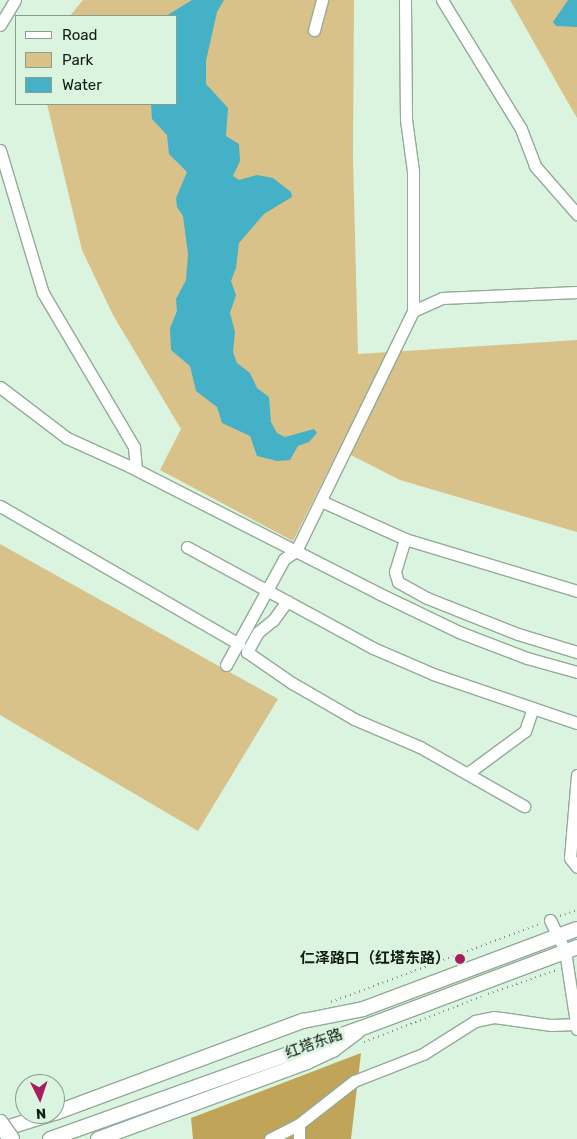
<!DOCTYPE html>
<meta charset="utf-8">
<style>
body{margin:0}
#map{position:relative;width:577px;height:1139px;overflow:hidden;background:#daf4df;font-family:Rubik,"Noto Sans SC",sans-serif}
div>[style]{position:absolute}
.green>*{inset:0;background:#d8c289}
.forest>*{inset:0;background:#c0a558}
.water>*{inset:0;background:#45b1c7}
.path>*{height:2px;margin-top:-1px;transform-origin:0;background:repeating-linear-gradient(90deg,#7c8e80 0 1px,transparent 0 5px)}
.roads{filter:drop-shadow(1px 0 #93ab98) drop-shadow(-1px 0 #93ab98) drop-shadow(0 1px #93ab98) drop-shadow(0 -1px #93ab98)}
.minor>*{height:11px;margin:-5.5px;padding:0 5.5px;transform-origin:5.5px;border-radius:5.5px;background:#fff}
.major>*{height:14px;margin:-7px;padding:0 7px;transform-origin:7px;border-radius:7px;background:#fff}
.bridges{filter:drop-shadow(1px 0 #93ab98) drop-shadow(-1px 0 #93ab98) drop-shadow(0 1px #93ab98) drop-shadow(0 -1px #93ab98)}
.highway-bridge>*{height:16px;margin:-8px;padding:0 8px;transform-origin:8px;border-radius:8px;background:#fff}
.dots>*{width:14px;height:14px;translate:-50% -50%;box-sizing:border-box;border:2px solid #daf4df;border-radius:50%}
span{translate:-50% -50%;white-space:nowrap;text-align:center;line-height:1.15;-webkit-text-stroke:5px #daf4df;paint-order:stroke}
.poi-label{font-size:15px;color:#131c15;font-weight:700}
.right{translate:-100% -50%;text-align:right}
.street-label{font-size:15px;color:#131c15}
.legend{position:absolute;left:15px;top:15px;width:162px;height:90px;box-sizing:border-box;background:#daf4df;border:1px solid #8a9e8e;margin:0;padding:6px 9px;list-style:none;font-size:15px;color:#131c15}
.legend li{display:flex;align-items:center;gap:10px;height:25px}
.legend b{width:25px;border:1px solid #8a9e8e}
.north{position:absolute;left:15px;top:1074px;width:50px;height:50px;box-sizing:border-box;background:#daf4df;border:1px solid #8a9e8e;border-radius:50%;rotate:176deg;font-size:14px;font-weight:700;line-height:20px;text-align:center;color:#131c15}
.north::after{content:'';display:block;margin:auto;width:18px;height:22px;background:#a81d61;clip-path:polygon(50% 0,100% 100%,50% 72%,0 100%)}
</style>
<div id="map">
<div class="green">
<i style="clip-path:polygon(83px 0,354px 0,353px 158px,358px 354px,577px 340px,577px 532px,400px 480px,339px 449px,293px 541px,160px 470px,181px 429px,113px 315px,82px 250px,47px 104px,176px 104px,176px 16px,70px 16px)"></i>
<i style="clip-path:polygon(510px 0,577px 0,577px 118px,566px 99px)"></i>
<i style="clip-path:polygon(0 544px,278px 699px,198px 831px,0 715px)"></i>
</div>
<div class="forest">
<i style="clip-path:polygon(361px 1053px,351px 1139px,193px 1139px,191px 1118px)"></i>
</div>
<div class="water">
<i style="clip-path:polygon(192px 0,224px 0,217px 12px,206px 61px,206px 84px,228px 108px,226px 136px,239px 144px,240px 161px,233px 176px,239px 180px,257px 175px,273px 178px,291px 192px,292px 197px,264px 214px,239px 243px,236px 268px,231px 281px,236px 295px,230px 313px,235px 332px,233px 352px,237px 363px,250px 373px,257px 388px,269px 397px,271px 422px,277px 433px,285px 437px,314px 429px,317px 433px,309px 442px,298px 446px,290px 460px,277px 461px,257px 456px,250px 436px,222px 423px,217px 407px,196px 391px,190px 366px,171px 350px,170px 328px,177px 311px,176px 299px,186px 280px,188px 254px,183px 216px,177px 207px,176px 198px,187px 172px,169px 154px,167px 135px,152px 119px,151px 104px,176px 104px,176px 16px,166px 16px)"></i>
<i style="clip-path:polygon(568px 0,577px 0,577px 27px,556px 26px,553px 22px)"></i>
</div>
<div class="path">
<i style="left:560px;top:916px;width:18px;rotate:-19deg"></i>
<i style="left:488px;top:994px;width:73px;rotate:-19.2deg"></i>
<i style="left:331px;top:1002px;width:223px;rotate:-20.5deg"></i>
<i style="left:364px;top:1042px;width:128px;rotate:-21.1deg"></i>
</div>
<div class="roads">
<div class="minor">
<i style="left:442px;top:0;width:151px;rotate:58.5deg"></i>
<i style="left:521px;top:129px;width:40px;rotate:69deg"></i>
<i style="left:535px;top:166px;width:64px;rotate:48.8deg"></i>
<i style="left:0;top:25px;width:29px;rotate:-59deg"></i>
<i style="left:314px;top:30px;width:31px;rotate:-75deg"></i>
<i style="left:0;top:150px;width:149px;rotate:73.3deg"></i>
<i style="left:43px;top:293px;width:179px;rotate:59.4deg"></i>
<i style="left:134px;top:447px;width:22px;rotate:85deg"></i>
<i style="left:413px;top:311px;width:32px;rotate:-24deg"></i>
<i style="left:442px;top:298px;width:135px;rotate:-2.5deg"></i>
<i style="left:0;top:387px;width:84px;rotate:37.3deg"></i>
<i style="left:67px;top:438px;width:68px;rotate:24.3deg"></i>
<i style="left:129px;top:466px;width:280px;rotate:27deg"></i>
<i style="left:378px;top:593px;width:90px;rotate:25.7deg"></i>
<i style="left:459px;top:632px;width:73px;rotate:20.9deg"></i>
<i style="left:527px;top:658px;width:52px;rotate:15.6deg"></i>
<i style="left:321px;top:501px;width:92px;rotate:24.3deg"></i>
<i style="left:405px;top:539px;width:180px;rotate:16.8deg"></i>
<i style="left:0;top:506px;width:276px;rotate:30deg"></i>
<i style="left:405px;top:539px;width:34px;rotate:107deg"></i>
<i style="left:395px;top:572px;width:10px;rotate:73deg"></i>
<i style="left:398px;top:582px;width:33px;rotate:29deg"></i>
<i style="left:427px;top:598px;width:98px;rotate:21.6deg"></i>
<i style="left:518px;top:634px;width:62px;rotate:17deg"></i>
<i style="left:187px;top:547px;width:212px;rotate:28.5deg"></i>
<i style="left:373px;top:648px;width:65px;rotate:23.4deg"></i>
<i style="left:433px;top:674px;width:152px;rotate:18.8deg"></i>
<i style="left:287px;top:601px;width:24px;rotate:126deg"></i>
<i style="left:273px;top:620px;width:19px;rotate:141deg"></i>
<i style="left:258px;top:632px;width:23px;rotate:119deg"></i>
<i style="left:247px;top:652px;width:55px;rotate:34.6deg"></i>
<i style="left:292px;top:683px;width:72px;rotate:30.1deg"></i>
<i style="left:354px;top:719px;width:72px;rotate:23deg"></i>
<i style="left:420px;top:747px;width:120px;rotate:29.6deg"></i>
<i style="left:226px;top:665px;width:121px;rotate:-61.3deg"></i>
<i style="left:284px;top:559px;width:14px;rotate:-34deg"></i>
<i style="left:296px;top:551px;width:267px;rotate:-64deg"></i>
<i style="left:413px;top:311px;width:140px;rotate:-90deg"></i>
<i style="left:413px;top:171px;width:52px;rotate:-97.7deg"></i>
<i style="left:406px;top:119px;width:119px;rotate:-90.5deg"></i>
<i style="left:468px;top:773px;width:71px;rotate:-36.4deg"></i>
<i style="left:525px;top:731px;width:24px;rotate:-71deg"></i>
<i style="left:577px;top:775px;width:83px;rotate:94.8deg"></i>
<i style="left:570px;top:858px;width:11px;rotate:52deg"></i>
<i style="left:550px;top:920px;width:34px;rotate:64deg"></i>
<i style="left:565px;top:951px;width:79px;rotate:81.3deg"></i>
<i style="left:270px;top:1139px;width:33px;rotate:-27deg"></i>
<i style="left:299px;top:1124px;width:70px;rotate:-38deg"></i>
<i style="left:354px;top:1081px;width:74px;rotate:-21.4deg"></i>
<i style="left:423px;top:1054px;width:62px;rotate:-32.4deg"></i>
<i style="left:475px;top:1021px;width:19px;rotate:-12deg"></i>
<i style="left:494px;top:1017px;width:58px;rotate:8deg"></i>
<i style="left:551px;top:1025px;width:25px;rotate:-2deg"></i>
<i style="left:299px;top:1139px;width:15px;rotate:-90deg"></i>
</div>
<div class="major">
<i style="left:55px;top:1113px;width:265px;rotate:-20.4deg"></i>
<i style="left:303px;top:1021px;width:61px;rotate:-11.3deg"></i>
<i style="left:363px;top:1009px;width:228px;rotate:-20.5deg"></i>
<i style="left:0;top:1130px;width:53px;rotate:-17.4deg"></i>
<i style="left:50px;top:1139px;width:331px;rotate:-19.6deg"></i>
<i style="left:362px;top:1028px;width:230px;rotate:-20.6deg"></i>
<i style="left:98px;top:1139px;width:223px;rotate:-20.2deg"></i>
<i style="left:307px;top:1062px;width:29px;rotate:-25deg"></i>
<i style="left:333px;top:1050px;width:30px;rotate:-37deg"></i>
</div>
</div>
<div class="bridges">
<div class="highway-bridge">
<i style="left:0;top:1123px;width:19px;rotate:55deg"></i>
</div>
</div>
<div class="dots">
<i style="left:460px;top:959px;background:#a81d61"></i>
</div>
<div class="poi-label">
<span class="right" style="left:450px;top:959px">仁泽路口（红塔东路）</span>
</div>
<div class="street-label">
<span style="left:314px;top:1044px;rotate:-20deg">红塔东路</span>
</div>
<ul class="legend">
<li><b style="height:6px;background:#fff"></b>Road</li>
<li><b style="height:14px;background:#d8c289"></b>Park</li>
<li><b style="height:14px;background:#45b1c7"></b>Water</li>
</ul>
<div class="north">N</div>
</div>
